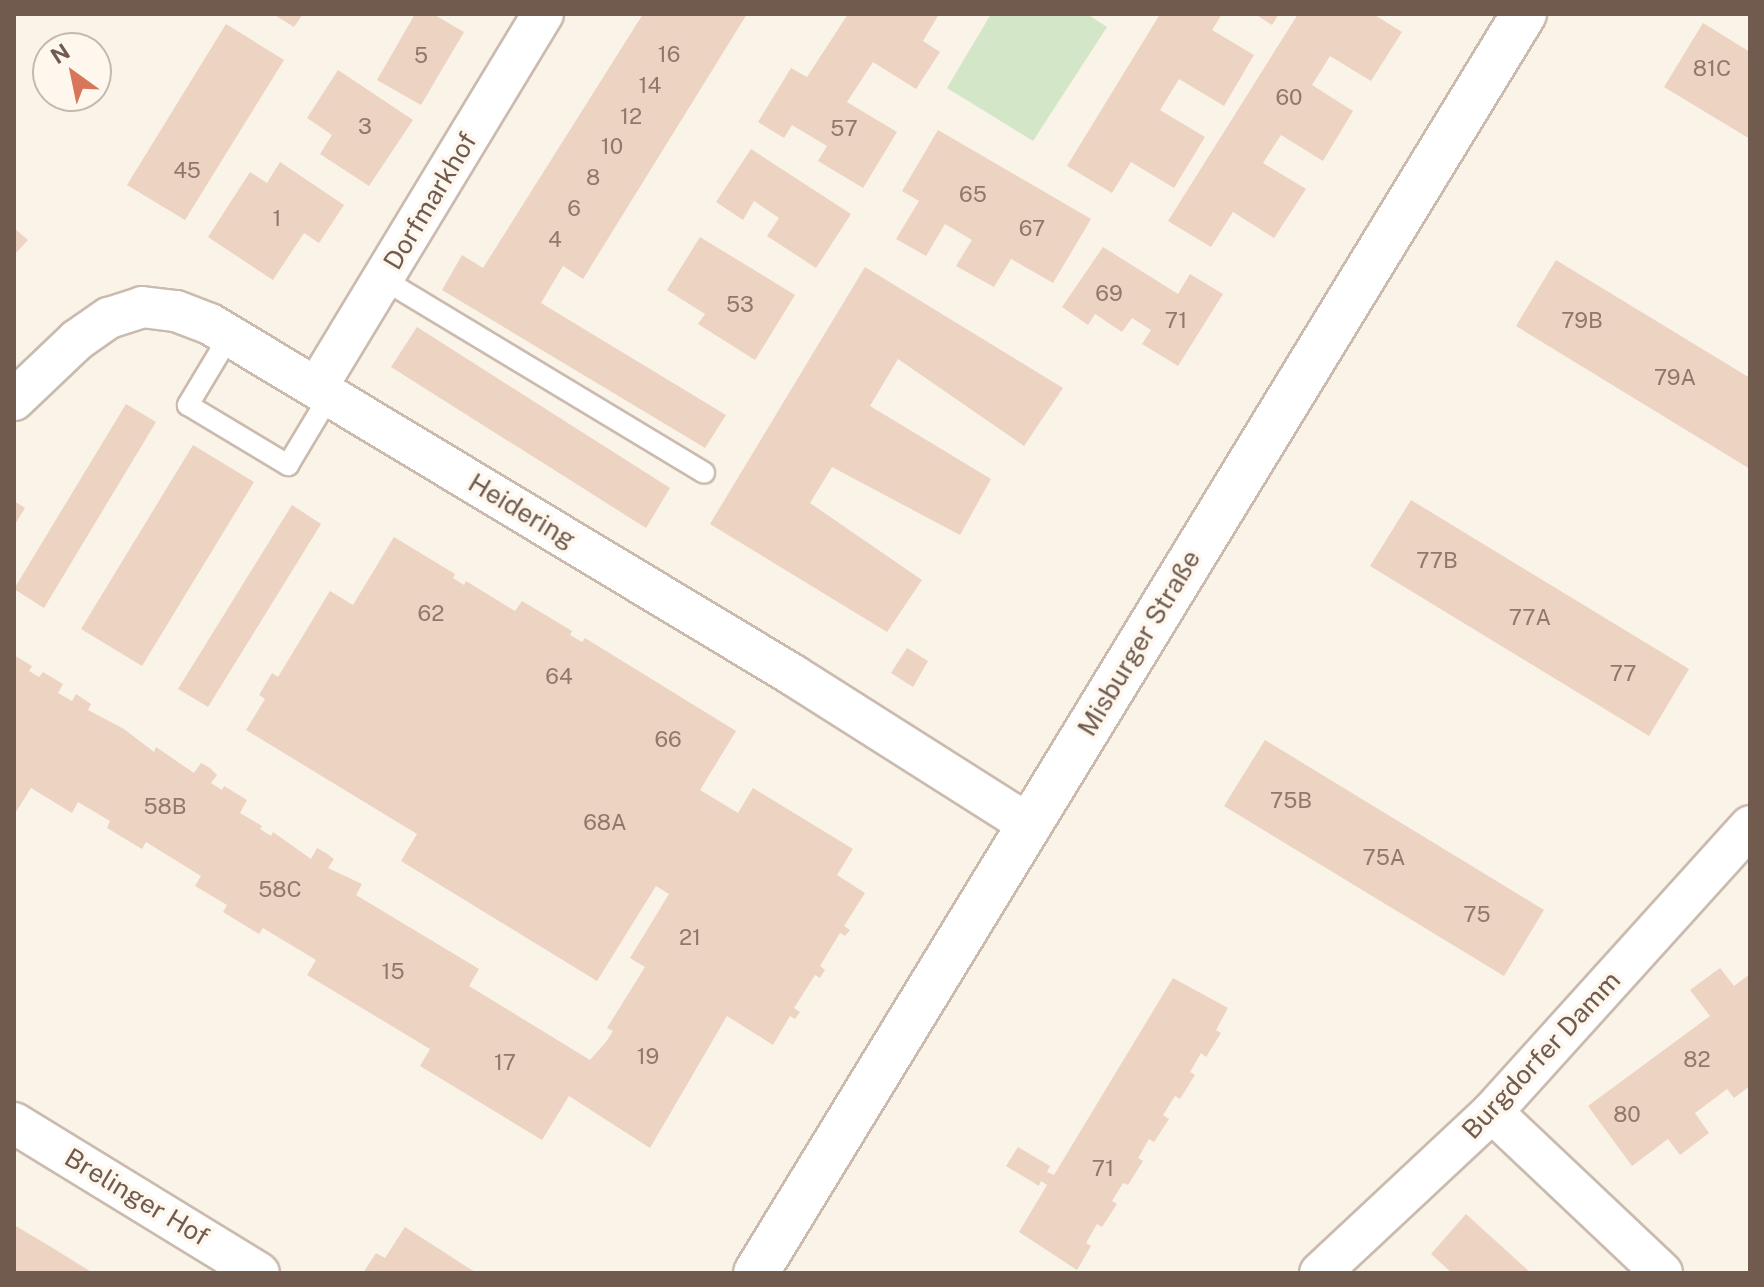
<!DOCTYPE html>
<meta charset="utf-8">
<style>
body{margin:0}
#map{position:relative;width:1764px;height:1287px;overflow:hidden;background:#faf3e8;font-family:"Public Sans",sans-serif}
div>[style]{position:absolute}
.green>*{inset:0;background:#d4e6c8}
.building>*{inset:0;background:#edd3c2}
.roads{filter:drop-shadow(2px 0 #cbbbaf) drop-shadow(-2px 0 #cbbbaf) drop-shadow(0 2px #cbbbaf) drop-shadow(0 -2px #cbbbaf)}
.service>*{height:20px;margin:-10px;padding:0 10px;transform-origin:10px;border-radius:10px;background:#fff}
.minor>*{height:40px;margin:-20px;padding:0 20px;transform-origin:20px;border-radius:20px;background:#fff}
.tertiary>*{height:44px;margin:-22px;padding:0 22px;transform-origin:22px;border-radius:22px;background:#fff}
span{translate:-50% -50%;white-space:nowrap;text-align:center;line-height:1.15;-webkit-text-stroke:7px #fdf7ee;paint-order:stroke}
.number-label{font-size:22px;color:#90796c}
.number-label span{-webkit-text-stroke-width:0}
.street-label{font-size:26px;color:#715b4f}
.frame{position:absolute;inset:0;border:16px solid #715b4f;pointer-events:none}
.north{position:absolute;left:32px;top:32px;width:80px;height:80px;box-sizing:border-box;background:#fdf7ee;border:2px solid #c5b9ae;border-radius:50%;rotate:327deg;font-size:22px;font-weight:700;line-height:32px;text-align:center;color:#715b4f}
.north::after{content:'';display:block;margin:auto;width:28px;height:36px;background:#d7765a;clip-path:polygon(50% 0,100% 100%,50% 72%,0 100%)}
</style>
<div id="map">
<div class="green">
<i style="clip-path:polygon(991px 14px,1087px 14px,1107px 27px,1033px 141px,947px 88px)"></i>
</div>
<div class="building">
<i style="clip-path:polygon(273px 14px,303px 14px,294px 27px)"></i>
<i style="clip-path:polygon(415px 14px,433px 14px,464px 32px,421px 105px,377px 80px)"></i>
<i style="clip-path:polygon(643px 14px,747px 14px,583px 279px,563px 266px,541px 303px,726px 415px,705px 448px,442px 290px,462px 255px,483px 268px)"></i>
<i style="clip-path:polygon(848px 14px,939px 14px,923px 41px,940px 52px,916px 89px,873px 62px,847px 102px,897px 132px,863px 188px,818px 161px,827px 146px,792px 125px,784px 138px,758px 122px,791px 68px,807px 77px)"></i>
<i style="clip-path:polygon(1160px 14px,1222px 14px,1212px 30px,1254px 55px,1224px 106px,1179px 79px,1160px 110px,1205px 137px,1174px 188px,1131px 162px,1112px 193px,1067px 166px)"></i>
<i style="clip-path:polygon(1255px 14px,1279px 14px,1272px 25px)"></i>
<i style="clip-path:polygon(1298px 14px,1373px 14px,1402px 32px,1371px 81px,1330px 56px,1312px 85px,1353px 111px,1323px 161px,1281px 135px,1263px 163px,1306px 189px,1274px 238px,1233px 212px,1211px 247px,1168px 221px)"></i>
<i style="clip-path:polygon(1703px 23px,1750px 52px,1750px 139px,1664px 87px)"></i>
<i style="clip-path:polygon(226px 24px,284px 60px,185px 220px,127px 185px)"></i>
<i style="clip-path:polygon(338px 70px,413px 120px,369px 186px,320px 154px,332px 135px,307px 118px)"></i>
<i style="clip-path:polygon(938px 130px,1091px 219px,1053px 283px,1011px 259px,994px 287px,956px 266px,972px 240px,945px 224px,926px 256px,896px 239px,919px 201px,902px 191px)"></i>
<i style="clip-path:polygon(751px 149px,851px 214px,816px 268px,767px 236px,779px 218px,754px 201px,743px 220px,716px 202px)"></i>
<i style="clip-path:polygon(280px 162px,344px 205px,319px 243px,304px 233px,273px 280px,208px 237px,250px 172px,267px 183px)"></i>
<i style="clip-path:polygon(14px 228px,28px 240px,14px 255px)"></i>
<i style="clip-path:polygon(700px 237px,795px 295px,755px 360px,698px 324px,705px 314px,667px 290px)"></i>
<i style="clip-path:polygon(1103px 247px,1178px 294px,1190px 274px,1223px 294px,1178px 366px,1142px 344px,1151px 330px,1132px 318px,1122px 332px,1095px 314px,1088px 325px,1062px 307px)"></i>
<i style="clip-path:polygon(1556px 260px,1750px 378px,1750px 469px,1516px 326px)"></i>
<i style="clip-path:polygon(865px 267px,1063px 388px,1024px 446px,898px 359px,870px 406px,991px 479px,960px 535px,832px 467px,810px 503px,922px 580px,887px 632px,710px 524px)"></i>
<i style="clip-path:polygon(417px 327px,670px 488px,646px 528px,391px 367px)"></i>
<i style="clip-path:polygon(126px 404px,156px 422px,44px 608px,14px 589px)"></i>
<i style="clip-path:polygon(193px 445px,254px 482px,142px 666px,81px 629px)"></i>
<i style="clip-path:polygon(1411px 500px,1689px 669px,1649px 736px,1370px 566px)"></i>
<i style="clip-path:polygon(14px 501px,25px 508px,14px 526px)"></i>
<i style="clip-path:polygon(292px 505px,321px 524px,208px 707px,178px 689px)"></i>
<i style="clip-path:polygon(394px 537px,455px 574px,453px 578px,464px 585px,466px 581px,515px 611px,522px 601px,572px 631px,570px 635px,582px 642px,585px 638px,736px 731px,700px 790px,738px 813px,753px 788px,853px 849px,837px 875px,865px 893px,844px 926px,850px 930px,845px 936px,840px 933px,820px 966px,825px 970px,820px 978px,815px 975px,794px 1008px,800px 1012px,795px 1019px,790px 1016px,773px 1045px,727px 1016px,650px 1148px,569px 1096px,542px 1140px,420px 1066px,430px 1049px,307px 975px,316px 960px,263px 928px,259px 934px,223px 912px,227px 905px,195px 886px,201px 876px,146px 842px,142px 849px,107px 828px,110px 821px,78px 802px,72px 813px,31px 788px,14px 815px,14px 655px,32px 666px,29px 671px,39px 677px,43px 672px,63px 684px,58px 693px,72px 701px,76px 694px,91px 704px,88px 710px,124px 729px,154px 752px,156px 747px,194px 773px,201px 763px,210px 768px,217px 775px,211px 783px,222px 790px,224px 786px,247px 800px,240px 813px,262px 826px,260px 829px,271px 836px,273px 832px,311px 859px,317px 848px,326px 853px,334px 859px,328px 868px,362px 884px,356px 895px,479px 969px,469px 986px,590px 1060px,606px 1042px,613px 1031px,607px 1028px,645px 967px,630px 958px,669px 894px,656px 886px,597px 981px,401px 861px,417px 834px,246px 730px,265px 699px,259px 695px,272px 673px,278px 677px,330px 591px,353px 605px)"></i>
<i style="clip-path:polygon(907px 648px,928px 661px,913px 687px,891px 673px)"></i>
<i style="clip-path:polygon(1265px 740px,1544px 910px,1504px 976px,1224px 806px)"></i>
<i style="clip-path:polygon(1720px 968px,1734px 986px,1750px 974px,1750px 1086px,1734px 1098px,1727px 1089px,1695px 1113px,1709px 1133px,1680px 1155px,1668px 1139px,1632px 1166px,1588px 1106px,1710px 1016px,1690px 990px)"></i>
<i style="clip-path:polygon(1173px 978px,1228px 1008px,1216px 1030px,1221px 1033px,1206px 1057px,1201px 1053px,1190px 1072px,1195px 1075px,1180px 1099px,1175px 1096px,1163px 1115px,1169px 1119px,1154px 1142px,1149px 1139px,1138px 1158px,1143px 1161px,1128px 1185px,1123px 1183px,1112px 1201px,1117px 1204px,1102px 1227px,1097px 1224px,1086px 1243px,1091px 1246px,1077px 1270px,1019px 1232px,1047px 1185px,1041px 1181px,1039px 1186px,1006px 1166px,1018px 1147px,1050px 1166px,1047px 1172px,1054px 1175px)"></i>
<i style="clip-path:polygon(1466px 1214px,1531px 1273px,1452px 1273px,1431px 1254px)"></i>
<i style="clip-path:polygon(14px 1225px,51px 1247px,93px 1273px,14px 1273px)"></i>
<i style="clip-path:polygon(405px 1227px,467px 1267px,477px 1273px,363px 1273px,376px 1253px,385px 1258px)"></i>
</div>
<div class="roads">
<div class="service">
<i style="left:383px;top:279px;width:375px;rotate:31.1deg"></i>
<i style="left:230px;top:335px;width:82px;rotate:121deg"></i>
<i style="left:188px;top:405px;width:117px;rotate:31deg"></i>
<i style="left:288px;top:465px;width:82px;rotate:-59deg"></i>
</div>
<div class="minor">
<i style="left:317px;top:387px;width:436px;rotate:-58.8deg"></i>
<i style="left:14px;top:400px;width:87px;rotate:-43.6deg"></i>
<i style="left:77px;top:340px;width:39px;rotate:-35deg"></i>
<i style="left:109px;top:318px;width:35px;rotate:-18deg"></i>
<i style="left:142px;top:307px;width:34px;rotate:7deg"></i>
<i style="left:176px;top:311px;width:36px;rotate:21deg"></i>
<i style="left:210px;top:324px;width:681px;rotate:31.05deg"></i>
<i style="left:793px;top:675px;width:278px;rotate:32.4deg"></i>
<i style="left:1492px;top:1112px;width:234px;rotate:43.4deg"></i>
<i style="left:14px;top:1123px;width:287px;rotate:31.5deg"></i>
<i style="left:1320px;top:1273px;width:236px;rotate:-43.1deg"></i>
<i style="left:1492px;top:1112px;width:385px;rotate:-47.9deg"></i>
</div>
<div class="tertiary">
<i style="left:756px;top:1273px;width:1475px;rotate:-58.62deg"></i>
</div>
</div>
<div class="number-label">
<span style="left:669px;top:55px">16</span>
<span style="left:421px;top:56px">5</span>
<span style="left:1712px;top:69px">81C</span>
<span style="left:650px;top:86px">14</span>
<span style="left:1289px;top:98px">60</span>
<span style="left:631px;top:117px">12</span>
<span style="left:365px;top:127px">3</span>
<span style="left:844px;top:129px">57</span>
<span style="left:612px;top:147px">10</span>
<span style="left:187px;top:171px">45</span>
<span style="left:593px;top:178px">8</span>
<span style="left:973px;top:195px">65</span>
<span style="left:574px;top:209px">6</span>
<span style="left:277px;top:219px">1</span>
<span style="left:1032px;top:229px">67</span>
<span style="left:555px;top:240px">4</span>
<span style="left:1109px;top:294px">69</span>
<span style="left:740px;top:305px">53</span>
<span style="left:1176px;top:321px">71</span>
<span style="left:1582px;top:321px">79B</span>
<span style="left:1675px;top:378px">79A</span>
<span style="left:1437px;top:561px">77B</span>
<span style="left:431px;top:614px">62</span>
<span style="left:1530px;top:618px">77A</span>
<span style="left:1623px;top:674px">77</span>
<span style="left:559px;top:677px">64</span>
<span style="left:668px;top:740px">66</span>
<span style="left:1291px;top:801px">75B</span>
<span style="left:165px;top:807px">58B</span>
<span style="left:605px;top:823px">68A</span>
<span style="left:1384px;top:858px">75A</span>
<span style="left:280px;top:890px">58C</span>
<span style="left:1477px;top:915px">75</span>
<span style="left:690px;top:938px">21</span>
<span style="left:393px;top:972px">15</span>
<span style="left:648px;top:1057px">19</span>
<span style="left:1697px;top:1060px">82</span>
<span style="left:505px;top:1063px">17</span>
<span style="left:1627px;top:1115px">80</span>
<span style="left:1103px;top:1169px">71</span>
</div>
<div class="street-label">
<span style="left:430px;top:201px;rotate:-59deg">Dorfmarkhof</span>
<span style="left:522px;top:511px;rotate:31deg">Heidering</span>
<span style="left:1139px;top:643px;rotate:-59deg">Misburger Straße</span>
<span style="left:1541px;top:1055px;rotate:-47deg">Burgdorfer Damm</span>
<span style="left:137px;top:1197px;rotate:31deg">Brelinger Hof</span>
</div>
<div class="frame"></div>
<div class="north">N</div>
</div>
